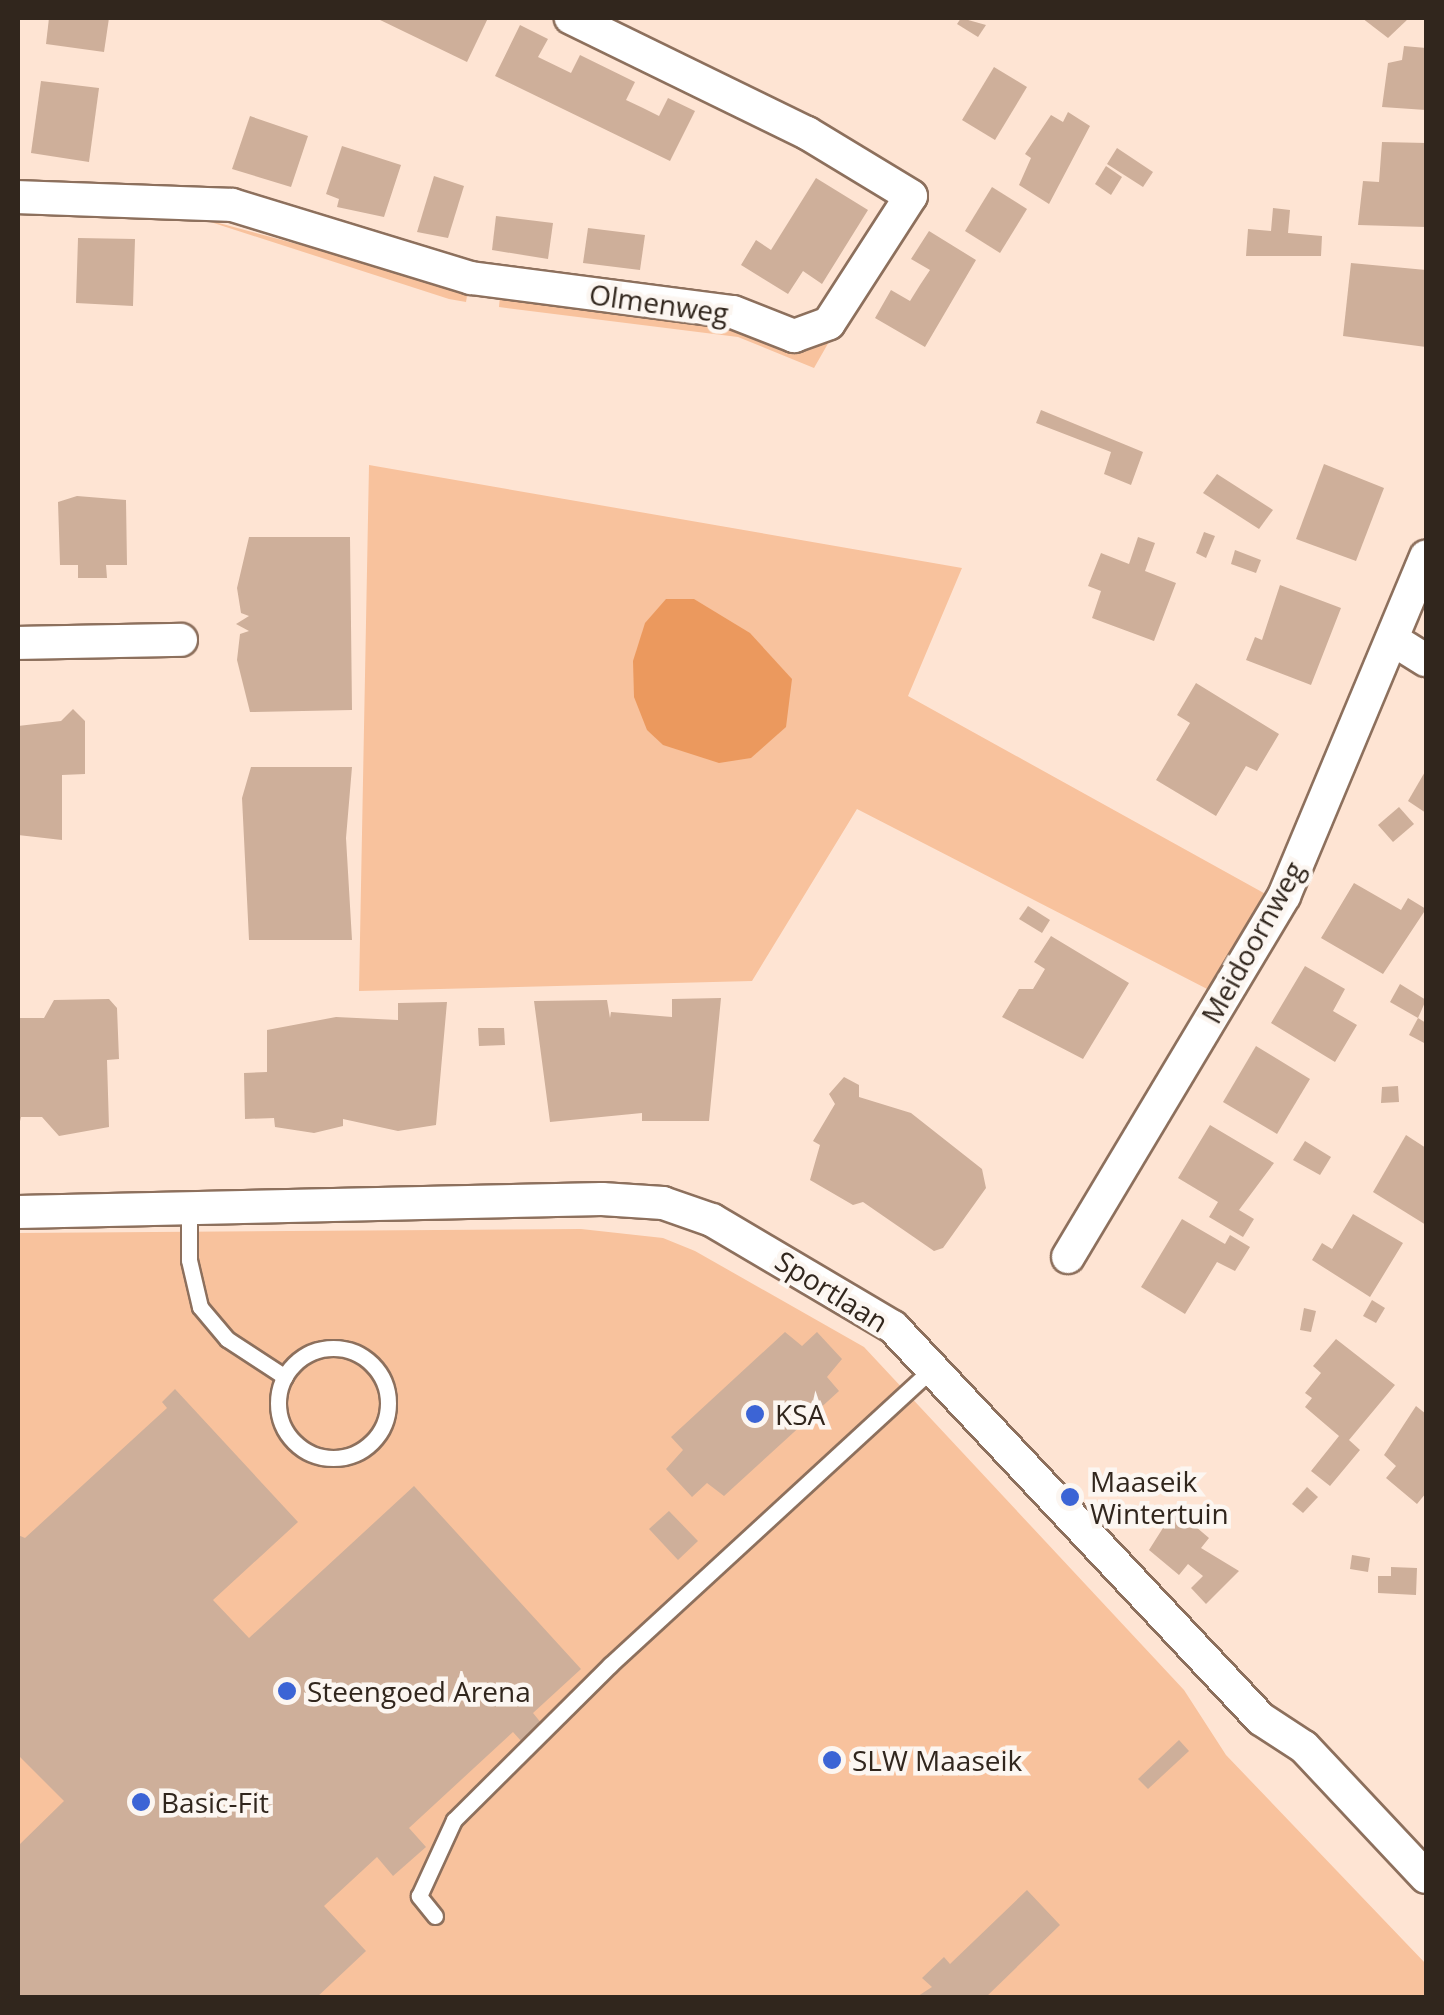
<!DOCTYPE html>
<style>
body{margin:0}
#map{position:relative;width:1444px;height:2015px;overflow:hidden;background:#fee4d3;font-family:"Open Sans",sans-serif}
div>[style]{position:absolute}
.green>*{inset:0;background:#f8c29d}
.water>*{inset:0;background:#eb995e}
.building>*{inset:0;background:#ceaf9a}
.roads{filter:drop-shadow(2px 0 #8d705d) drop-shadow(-2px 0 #8d705d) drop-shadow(0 2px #8d705d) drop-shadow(0 -2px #8d705d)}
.lane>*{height:15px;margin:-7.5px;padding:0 7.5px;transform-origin:7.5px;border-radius:7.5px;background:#fff}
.lane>.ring{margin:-7.5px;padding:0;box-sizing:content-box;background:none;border:15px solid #fff;border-radius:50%}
.street>*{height:32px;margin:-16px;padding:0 16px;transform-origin:16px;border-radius:16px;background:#fff}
.dots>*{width:28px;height:28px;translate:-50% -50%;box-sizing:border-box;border:5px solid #fcf6f1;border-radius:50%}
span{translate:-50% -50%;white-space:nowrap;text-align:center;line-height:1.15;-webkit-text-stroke:9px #fcf6f1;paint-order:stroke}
.street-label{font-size:28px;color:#31261d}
.poi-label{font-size:28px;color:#31261d}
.left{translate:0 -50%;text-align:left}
.frame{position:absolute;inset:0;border:20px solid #31261d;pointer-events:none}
</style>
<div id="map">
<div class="green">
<i style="clip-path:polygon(189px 215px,468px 290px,466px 302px,449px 299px)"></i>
<i style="clip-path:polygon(500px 295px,725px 325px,802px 350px,830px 340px,814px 368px,738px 337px,499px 307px)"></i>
<i style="clip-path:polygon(369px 465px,962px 568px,908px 696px,1271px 897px,1213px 992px,857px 809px,752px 981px,359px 991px)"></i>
<i style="clip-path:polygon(581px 1229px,663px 1238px,695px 1251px,864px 1347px,1184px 1690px,1226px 1755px,1426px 1964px,1426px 1997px,18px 1997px,18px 1233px)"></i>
</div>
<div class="water">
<i style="clip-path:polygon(666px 599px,694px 599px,750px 633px,792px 679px,786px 727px,751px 758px,719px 763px,663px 745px,647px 730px,634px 697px,633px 661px,645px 623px)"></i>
</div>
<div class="building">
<i style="clip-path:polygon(49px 18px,109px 18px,104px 52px,46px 44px)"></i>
<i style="clip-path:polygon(376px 18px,488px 18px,467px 62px)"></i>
<i style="clip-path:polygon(961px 18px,986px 25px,978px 37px,957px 24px)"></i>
<i style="clip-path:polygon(1362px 18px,1409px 18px,1388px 38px)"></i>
<i style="clip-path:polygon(520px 25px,548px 39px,538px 57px,571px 73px,580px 55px,635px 82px,626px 100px,643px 108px,659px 116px,668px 98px,695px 111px,670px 161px,495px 76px)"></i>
<i style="clip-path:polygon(1404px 46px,1426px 48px,1426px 110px,1382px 107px,1388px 63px,1402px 60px)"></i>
<i style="clip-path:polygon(994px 67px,1027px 87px,995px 140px,962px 120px)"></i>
<i style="clip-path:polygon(41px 81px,99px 88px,89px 162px,31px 153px)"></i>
<i style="clip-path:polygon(1068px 112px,1090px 126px,1049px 204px,1019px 185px,1031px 158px,1025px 154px,1051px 115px,1063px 122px)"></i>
<i style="clip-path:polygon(250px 116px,308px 136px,291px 187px,232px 169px)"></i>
<i style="clip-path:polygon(1382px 142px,1426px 143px,1426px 227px,1358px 225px,1363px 181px,1379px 182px)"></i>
<i style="clip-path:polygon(342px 146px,401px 165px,384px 217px,337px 207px,339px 199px,326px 194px)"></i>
<i style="clip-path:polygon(1117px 148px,1153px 172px,1143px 187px,1107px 164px)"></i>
<i style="clip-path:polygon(1106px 166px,1122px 177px,1111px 195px,1095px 184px)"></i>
<i style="clip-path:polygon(434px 176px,464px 186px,448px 238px,417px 232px)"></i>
<i style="clip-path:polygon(816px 178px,868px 210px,822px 284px,803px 271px,788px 294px,741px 265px,756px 240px,771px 250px)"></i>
<i style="clip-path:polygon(992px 187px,1027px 209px,1000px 253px,965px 231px)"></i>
<i style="clip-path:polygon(1273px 208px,1290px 210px,1288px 233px,1322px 236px,1321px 256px,1246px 256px,1248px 229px,1271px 231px)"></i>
<i style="clip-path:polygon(496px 216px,553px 223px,548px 259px,492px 250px)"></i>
<i style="clip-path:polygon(588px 228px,645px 235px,640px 270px,583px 263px)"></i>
<i style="clip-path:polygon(929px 231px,976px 260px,925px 347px,875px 318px,891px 290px,910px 301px,920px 285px,930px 270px,911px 259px)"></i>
<i style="clip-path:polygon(78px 238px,135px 239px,133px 306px,76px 303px)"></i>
<i style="clip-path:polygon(1351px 263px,1426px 270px,1426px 347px,1343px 336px)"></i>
<i style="clip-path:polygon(1041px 410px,1143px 452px,1131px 485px,1104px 474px,1111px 452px,1036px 423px)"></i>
<i style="clip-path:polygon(1324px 464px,1384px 488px,1356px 561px,1296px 539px)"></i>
<i style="clip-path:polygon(1217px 474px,1273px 510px,1259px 529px,1203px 493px)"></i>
<i style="clip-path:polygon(77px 496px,126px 500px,127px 565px,106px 565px,107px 578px,78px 578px,78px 565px,60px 565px,58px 502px)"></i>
<i style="clip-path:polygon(1204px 532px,1215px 536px,1206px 558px,1196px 553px)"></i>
<i style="clip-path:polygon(249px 537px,350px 537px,352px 710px,250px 712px,237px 660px,240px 634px,249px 631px,236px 624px,249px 616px,241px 613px,237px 588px)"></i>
<i style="clip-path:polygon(1138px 537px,1155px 543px,1145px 571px,1176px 583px,1154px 641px,1092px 618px,1101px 591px,1088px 586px,1101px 553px,1129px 564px)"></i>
<i style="clip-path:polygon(1235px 550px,1261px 560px,1256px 573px,1231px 564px)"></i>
<i style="clip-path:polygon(1280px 585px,1341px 608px,1311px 685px,1246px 660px,1255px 637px,1262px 640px)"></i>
<i style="clip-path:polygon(1196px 683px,1279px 734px,1257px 771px,1246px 766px,1216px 816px,1156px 780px,1190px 723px,1177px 715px)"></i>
<i style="clip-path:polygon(73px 709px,85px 721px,85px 774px,62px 775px,62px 840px,18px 835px,18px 726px,61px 721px)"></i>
<i style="clip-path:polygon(251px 767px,352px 767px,346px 838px,352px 940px,249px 940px,242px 798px)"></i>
<i style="clip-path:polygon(1426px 770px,1426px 813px,1408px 801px)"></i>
<i style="clip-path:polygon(1399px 807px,1414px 824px,1393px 842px,1378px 825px)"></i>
<i style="clip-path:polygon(1354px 883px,1401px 910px,1408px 898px,1426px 909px,1383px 974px,1321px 938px)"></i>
<i style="clip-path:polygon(1028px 906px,1050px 920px,1042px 933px,1019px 919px)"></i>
<i style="clip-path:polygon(1051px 936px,1129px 983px,1083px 1059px,1002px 1017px,1019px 989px,1033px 989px,1045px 969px,1034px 962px)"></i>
<i style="clip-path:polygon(1305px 966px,1345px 989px,1333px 1011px,1357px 1025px,1335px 1062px,1271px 1023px)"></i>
<i style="clip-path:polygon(1400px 984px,1426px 1000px,1418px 1018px,1390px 1002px)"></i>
<i style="clip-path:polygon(721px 998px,709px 1121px,642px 1121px,642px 1113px,550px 1122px,534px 1001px,607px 1000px,610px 1018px,611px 1012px,672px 1017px,672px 999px)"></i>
<i style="clip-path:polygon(109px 999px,117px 1008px,119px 1059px,107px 1060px,109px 1127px,59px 1136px,42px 1117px,21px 1117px,18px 1130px,18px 1018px,44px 1018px,54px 1000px)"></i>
<i style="clip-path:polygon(447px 1002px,436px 1125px,398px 1131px,343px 1119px,343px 1126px,314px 1133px,275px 1127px,274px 1118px,245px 1119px,244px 1073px,267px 1072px,267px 1030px,336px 1017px,398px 1020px,398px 1003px)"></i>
<i style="clip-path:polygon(1418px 1018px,1426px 1023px,1426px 1044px,1409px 1035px)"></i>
<i style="clip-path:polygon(478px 1028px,504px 1028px,505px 1045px,479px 1046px)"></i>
<i style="clip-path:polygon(1256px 1046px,1310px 1079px,1277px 1134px,1223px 1102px)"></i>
<i style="clip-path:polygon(844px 1077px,859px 1085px,859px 1097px,911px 1113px,982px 1169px,986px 1188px,943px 1248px,934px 1251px,863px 1202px,853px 1205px,810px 1180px,820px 1145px,813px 1141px,835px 1104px,829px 1094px)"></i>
<i style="clip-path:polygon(1398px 1086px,1399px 1102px,1381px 1103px,1382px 1087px)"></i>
<i style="clip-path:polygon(1210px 1125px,1274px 1163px,1239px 1210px,1254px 1219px,1243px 1237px,1209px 1217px,1218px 1202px,1178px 1178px)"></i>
<i style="clip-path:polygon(1406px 1135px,1426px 1148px,1426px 1225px,1373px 1192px)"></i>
<i style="clip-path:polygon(1305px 1141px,1331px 1157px,1320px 1175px,1293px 1160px)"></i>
<i style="clip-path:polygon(1353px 1214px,1403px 1243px,1370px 1297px,1312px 1260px,1322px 1243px,1332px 1249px)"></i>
<i style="clip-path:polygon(1182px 1219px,1225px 1244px,1230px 1235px,1250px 1247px,1235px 1271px,1217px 1262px,1185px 1314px,1141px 1287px)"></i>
<i style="clip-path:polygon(1372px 1300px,1385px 1308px,1376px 1323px,1363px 1316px)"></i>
<i style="clip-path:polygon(1304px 1308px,1316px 1311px,1311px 1332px,1300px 1330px)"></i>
<i style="clip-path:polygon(785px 1332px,802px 1346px,817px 1332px,842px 1359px,827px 1377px,839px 1391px,724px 1496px,707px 1483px,692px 1497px,666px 1469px,683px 1450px,671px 1437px)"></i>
<i style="clip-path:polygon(1336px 1339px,1395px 1385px,1349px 1440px,1360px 1450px,1330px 1486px,1311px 1471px,1339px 1436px,1305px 1407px,1312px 1398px,1305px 1393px,1321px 1373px,1313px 1366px)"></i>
<i style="clip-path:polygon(175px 1389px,298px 1522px,213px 1600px,249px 1638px,414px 1486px,581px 1669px,533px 1713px,542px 1724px,522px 1742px,513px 1732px,409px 1828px,426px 1847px,393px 1876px,377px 1857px,324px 1906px,366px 1951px,316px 1998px,18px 1998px,18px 1846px,64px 1801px,18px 1755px,18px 1535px,25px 1538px,167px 1408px,162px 1402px)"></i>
<i style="clip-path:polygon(1416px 1406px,1426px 1414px,1426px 1493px,1417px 1504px,1386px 1478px,1396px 1466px,1384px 1455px)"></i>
<i style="clip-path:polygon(1307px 1487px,1318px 1497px,1303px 1513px,1292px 1504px)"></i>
<i style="clip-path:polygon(1175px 1509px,1209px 1538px,1201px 1548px,1239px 1571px,1206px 1604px,1191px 1588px,1203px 1576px,1188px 1564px,1179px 1575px,1149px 1550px)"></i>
<i style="clip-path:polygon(669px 1511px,698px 1541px,678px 1560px,649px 1529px)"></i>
<i style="clip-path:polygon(1352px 1555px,1370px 1558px,1368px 1572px,1350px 1569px)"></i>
<i style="clip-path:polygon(1391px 1567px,1417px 1568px,1416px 1595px,1378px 1593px,1378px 1576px,1391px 1576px)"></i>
<i style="clip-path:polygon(1179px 1740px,1189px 1751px,1148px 1789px,1138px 1779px)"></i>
<i style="clip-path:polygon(1027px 1890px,1060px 1925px,985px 1998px,915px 1998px,932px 1987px,922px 1978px,944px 1957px,950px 1964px)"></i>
</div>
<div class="roads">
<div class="lane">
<i style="left:189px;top:1208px;width:52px;rotate:90deg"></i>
<i style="left:189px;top:1260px;width:48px;rotate:76.8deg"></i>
<i style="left:200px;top:1307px;width:42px;rotate:49.8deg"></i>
<i style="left:227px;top:1339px;width:69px;rotate:33.2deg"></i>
<i class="ring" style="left:278px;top:1348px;width:95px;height:95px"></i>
<i style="left:435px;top:1916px;width:26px;rotate:-129deg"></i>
<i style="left:419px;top:1896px;width:84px;rotate:-65.3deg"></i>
<i style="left:454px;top:1820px;width:220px;rotate:-44.8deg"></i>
<i style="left:610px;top:1665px;width:437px;rotate:-42.6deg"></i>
</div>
<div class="street">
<i style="left:18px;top:197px;width:214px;rotate:2.1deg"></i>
<i style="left:232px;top:205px;width:250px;rotate:17deg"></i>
<i style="left:471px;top:278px;width:264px;rotate:7.4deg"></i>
<i style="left:733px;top:312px;width:66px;rotate:21.5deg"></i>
<i style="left:794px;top:336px;width:37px;rotate:-20deg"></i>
<i style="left:829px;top:323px;width:151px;rotate:-57.2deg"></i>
<i style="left:911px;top:196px;width:122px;rotate:-148.8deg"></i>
<i style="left:807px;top:133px;width:263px;rotate:-154deg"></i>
<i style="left:1395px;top:641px;width:36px;rotate:32deg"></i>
<i style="left:18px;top:643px;width:163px;rotate:-1.1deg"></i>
<i style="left:18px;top:1212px;width:584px;rotate:-1.28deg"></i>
<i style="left:602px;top:1199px;width:61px;rotate:3.8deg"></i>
<i style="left:663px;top:1203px;width:52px;rotate:19.1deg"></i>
<i style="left:712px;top:1220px;width:210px;rotate:30.6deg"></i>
<i style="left:893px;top:1327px;width:538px;rotate:46.81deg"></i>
<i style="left:1261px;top:1719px;width:51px;rotate:33.1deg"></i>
<i style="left:1304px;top:1747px;width:178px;rotate:46.8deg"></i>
<i style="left:1068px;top:1257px;width:421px;rotate:-59.1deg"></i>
<i style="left:1284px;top:896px;width:368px;rotate:-67.3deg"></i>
</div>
</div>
<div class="dots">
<i style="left:755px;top:1414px;background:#3c64d5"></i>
<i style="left:1070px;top:1497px;background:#3c64d5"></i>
<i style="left:287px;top:1691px;background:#3c64d5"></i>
<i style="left:832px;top:1760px;background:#3c64d5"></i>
<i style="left:141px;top:1802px;background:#3c64d5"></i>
</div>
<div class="street-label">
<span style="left:659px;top:303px;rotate:8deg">Olmenweg</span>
<span style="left:1252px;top:942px;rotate:-61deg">Meidoornweg</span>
<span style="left:832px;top:1291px;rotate:32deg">Sportlaan</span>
</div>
<div class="poi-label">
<span class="left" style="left:775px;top:1414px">KSA</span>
<span class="left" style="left:1090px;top:1497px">Maaseik<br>Wintertuin</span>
<span class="left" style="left:307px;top:1691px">Steengoed Arena</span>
<span class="left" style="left:852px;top:1760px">SLW Maaseik</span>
<span class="left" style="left:161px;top:1802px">Basic-Fit</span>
</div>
<div class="frame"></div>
</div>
